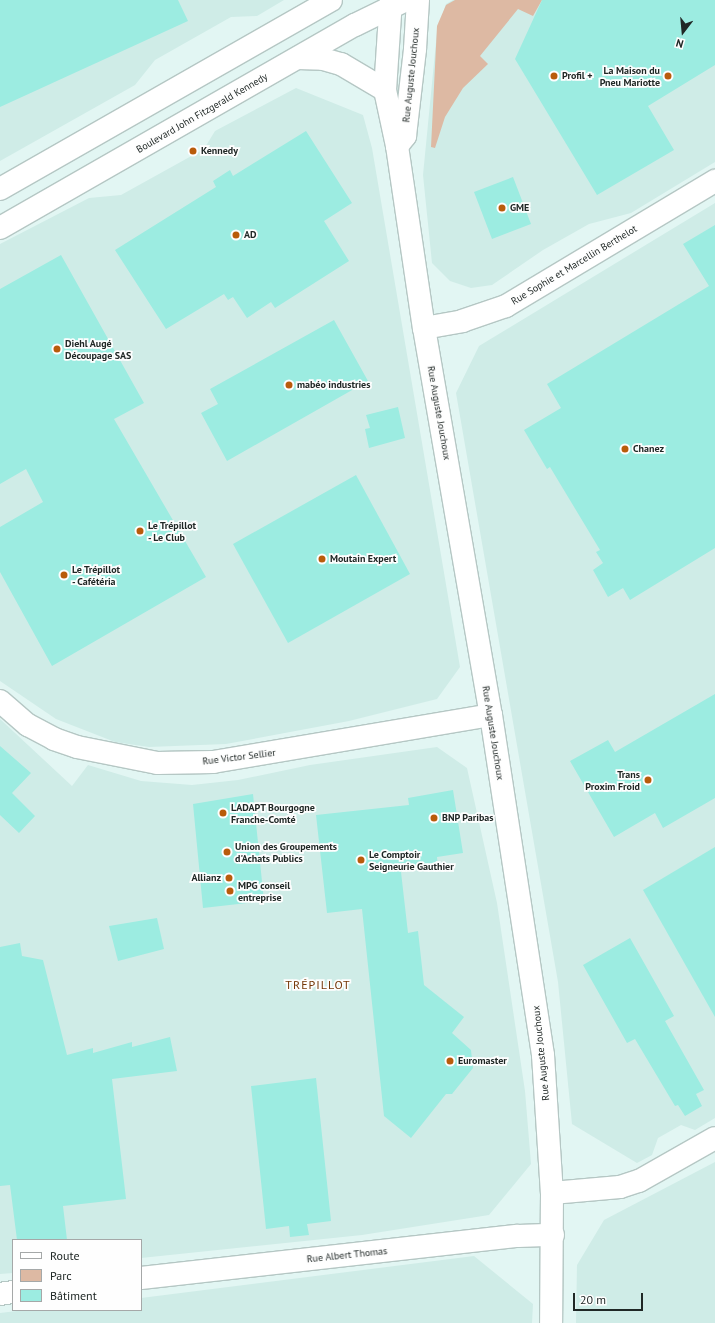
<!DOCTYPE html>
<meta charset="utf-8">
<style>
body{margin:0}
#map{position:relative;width:715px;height:1323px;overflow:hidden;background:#e2f6f3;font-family:"PT Sans",sans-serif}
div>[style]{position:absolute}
.built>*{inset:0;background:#cfece7}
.green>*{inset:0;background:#ddb9a3}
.building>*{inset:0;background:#9cece1}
.roads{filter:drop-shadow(1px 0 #b5c7c4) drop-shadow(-1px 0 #b5c7c4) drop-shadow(0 1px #b5c7c4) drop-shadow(0 -1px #b5c7c4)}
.minor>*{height:22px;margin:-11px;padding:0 11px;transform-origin:11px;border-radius:11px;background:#fff}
.major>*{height:22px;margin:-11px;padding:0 11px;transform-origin:11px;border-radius:11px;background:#fff}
.dots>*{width:11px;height:11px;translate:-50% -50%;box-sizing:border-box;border:2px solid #fefefe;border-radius:50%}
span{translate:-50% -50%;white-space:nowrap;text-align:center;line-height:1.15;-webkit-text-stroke:3.5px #fefefe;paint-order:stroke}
.poi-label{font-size:10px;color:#202826;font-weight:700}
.right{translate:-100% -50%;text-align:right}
.left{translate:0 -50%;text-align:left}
.street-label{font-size:10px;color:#202826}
.quarter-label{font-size:12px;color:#743808;letter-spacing:1px}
.legend{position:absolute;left:12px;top:1239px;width:130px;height:72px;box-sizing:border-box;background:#fefefe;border:1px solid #a5a8a8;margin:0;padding:5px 7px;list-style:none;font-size:12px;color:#202826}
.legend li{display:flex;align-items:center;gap:8px;height:20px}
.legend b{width:20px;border:1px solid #a5a8a8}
.north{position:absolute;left:663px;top:12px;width:40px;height:40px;-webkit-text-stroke:3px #fefefe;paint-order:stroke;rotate:196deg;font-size:11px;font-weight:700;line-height:16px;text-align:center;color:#202826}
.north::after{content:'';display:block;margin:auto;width:14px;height:18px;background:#202826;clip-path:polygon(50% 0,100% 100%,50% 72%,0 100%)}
.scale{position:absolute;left:573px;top:1293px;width:70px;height:18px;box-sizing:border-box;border:2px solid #202826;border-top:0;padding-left:5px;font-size:12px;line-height:14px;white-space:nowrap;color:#202826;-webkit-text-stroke:3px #fefefe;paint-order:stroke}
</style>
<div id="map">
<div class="built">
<i style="clip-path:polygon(0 0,284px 0,257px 16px,231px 17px,155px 60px,135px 85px,0 161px)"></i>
<i style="clip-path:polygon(453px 0,715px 0,715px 162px,631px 213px,589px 224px,543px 250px,492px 285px,471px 288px,450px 281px,432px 263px,423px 175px,437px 32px,446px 4px)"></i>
<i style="clip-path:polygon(296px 88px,363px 115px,372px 148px,460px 667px,437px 699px,349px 721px,226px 744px,149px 747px,115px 742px,56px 719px,0 681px,0 244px,89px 198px,121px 195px,204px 149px,215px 131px)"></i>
<i style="clip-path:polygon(715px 203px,715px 1118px,695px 1130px,681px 1125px,658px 1138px,652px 1155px,637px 1163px,572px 1124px,558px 982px,456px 393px,479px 346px)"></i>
<i style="clip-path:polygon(0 719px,72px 786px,88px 765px,141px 781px,192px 785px,238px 780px,310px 765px,437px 747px,467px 768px,497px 903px,525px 1091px,531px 1164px,489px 1215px,362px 1235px,141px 1258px,141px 1240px,13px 1240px,13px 1273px,0 1274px)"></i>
<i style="clip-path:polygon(715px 1162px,715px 1323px,576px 1323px,577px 1265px,604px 1220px)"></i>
<i style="clip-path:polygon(474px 1256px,533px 1304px,532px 1323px,0 1323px,0 1313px,25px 1310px,141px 1310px,141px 1298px)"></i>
</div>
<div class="green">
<i style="clip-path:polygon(455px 0,542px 0,533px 16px,518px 9px,480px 56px,488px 64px,463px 88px,445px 117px,435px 148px,431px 147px,437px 26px,446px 5px)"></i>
</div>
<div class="building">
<i style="clip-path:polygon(0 0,178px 0,188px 21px,0 107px)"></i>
<i style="clip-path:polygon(542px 0,715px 0,715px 65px,648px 106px,674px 150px,597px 195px,515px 59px)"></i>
<i style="clip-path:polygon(306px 131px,352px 203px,324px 221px,349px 261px,275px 308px,271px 302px,247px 318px,233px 297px,228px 300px,224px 294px,166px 329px,115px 250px,216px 187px,213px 181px,230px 170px,233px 176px)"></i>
<i style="clip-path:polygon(513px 177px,531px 224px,492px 239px,474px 192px)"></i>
<i style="clip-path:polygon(715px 225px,715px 548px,630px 600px,623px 588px,608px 597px,593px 570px,603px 563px,596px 552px,600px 550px,550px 467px,547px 469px,524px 430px,561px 408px,547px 384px,709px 286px,683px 244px)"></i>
<i style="clip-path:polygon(61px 255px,144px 403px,114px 419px,206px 577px,52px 666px,0 572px,0 527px,43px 502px,26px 469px,0 484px,0 289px)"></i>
<i style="clip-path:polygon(334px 320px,368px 381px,227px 461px,201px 413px,218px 404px,210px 389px)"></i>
<i style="clip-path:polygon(398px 407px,405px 438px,369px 448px,365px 429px,370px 428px,366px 415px)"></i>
<i style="clip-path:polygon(356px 475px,410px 574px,288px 643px,233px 544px)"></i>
<i style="clip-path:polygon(715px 694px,715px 798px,663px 828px,655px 813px,614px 837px,570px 761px,608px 740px,615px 752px)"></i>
<i style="clip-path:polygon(0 746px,31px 773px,12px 793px,35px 816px,19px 833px,0 815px)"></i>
<i style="clip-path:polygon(453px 790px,463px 853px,437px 857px,438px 867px,401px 872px,408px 933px,418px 931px,424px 985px,464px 1017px,452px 1033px,471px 1050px,473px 1068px,452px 1094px,446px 1094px,411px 1138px,384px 1116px,362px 909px,327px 913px,316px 815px,409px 805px,408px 798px)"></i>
<i style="clip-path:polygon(253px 794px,264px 901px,203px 908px,193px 804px)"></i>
<i style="clip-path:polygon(715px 847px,715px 1017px,643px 890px)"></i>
<i style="clip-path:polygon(157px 918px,164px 949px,118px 961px,109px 926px)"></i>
<i style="clip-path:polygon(630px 938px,674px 1016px,665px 1021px,704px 1090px,696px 1094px,702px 1106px,685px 1116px,678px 1105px,675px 1106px,635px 1039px,627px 1043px,583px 965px)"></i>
<i style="clip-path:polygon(20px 943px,22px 956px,43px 960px,67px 1055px,93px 1048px,93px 1053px,132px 1042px,132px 1047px,170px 1037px,177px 1071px,112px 1079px,126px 1199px,63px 1206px,67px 1240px,17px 1240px,10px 1185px,0 1186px,0 947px)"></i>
<i style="clip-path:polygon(316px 1078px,331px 1221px,307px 1224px,309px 1235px,290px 1237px,289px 1226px,266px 1229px,251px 1086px)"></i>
</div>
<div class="roads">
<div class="minor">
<i style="left:391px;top:0;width:90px;rotate:93.8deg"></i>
<i style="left:385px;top:90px;width:57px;rotate:77.9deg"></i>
<i style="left:397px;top:146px;width:184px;rotate:81.6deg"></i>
<i style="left:424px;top:328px;width:393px;rotate:80.2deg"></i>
<i style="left:491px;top:715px;width:344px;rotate:81.3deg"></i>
<i style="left:543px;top:1055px;width:138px;rotate:86.3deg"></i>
<i style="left:552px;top:1193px;width:130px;rotate:90.4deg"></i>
<i style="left:298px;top:58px;width:25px;rotate:2deg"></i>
<i style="left:323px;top:59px;width:19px;rotate:16deg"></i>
<i style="left:341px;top:64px;width:51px;rotate:30.6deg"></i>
<i style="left:397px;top:146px;width:13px;rotate:-51deg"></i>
<i style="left:405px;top:136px;width:88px;rotate:-83.4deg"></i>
<i style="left:415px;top:49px;width:49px;rotate:-86.5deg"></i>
<i style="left:424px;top:328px;width:39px;rotate:-10deg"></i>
<i style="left:462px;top:321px;width:46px;rotate:-18.8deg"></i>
<i style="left:506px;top:306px;width:244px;rotate:-30.9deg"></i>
<i style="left:0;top:701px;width:37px;rotate:41deg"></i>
<i style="left:28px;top:725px;width:30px;rotate:28deg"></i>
<i style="left:54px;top:739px;width:24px;rotate:19deg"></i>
<i style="left:77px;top:747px;width:82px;rotate:11.3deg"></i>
<i style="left:157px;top:763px;width:56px;rotate:-1deg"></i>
<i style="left:213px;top:762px;width:282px;rotate:-9.6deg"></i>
<i style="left:552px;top:1193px;width:68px;rotate:-5deg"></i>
<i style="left:620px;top:1187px;width:20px;rotate:-18deg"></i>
<i style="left:639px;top:1181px;width:87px;rotate:-29.5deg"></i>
<i style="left:141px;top:1278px;width:379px;rotate:-6.4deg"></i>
<i style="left:518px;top:1236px;width:35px;rotate:-2deg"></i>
<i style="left:0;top:1294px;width:13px;rotate:-9deg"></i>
</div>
<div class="major">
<i style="left:0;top:189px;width:381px;rotate:-29.7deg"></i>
<i style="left:0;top:228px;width:409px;rotate:-29.8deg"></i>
<i style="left:355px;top:25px;width:57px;rotate:-26.1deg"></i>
</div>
</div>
<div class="dots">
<i style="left:554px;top:76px;background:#b95c0b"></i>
<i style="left:668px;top:76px;background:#b95c0b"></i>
<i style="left:193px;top:151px;background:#b95c0b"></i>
<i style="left:502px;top:208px;background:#b95c0b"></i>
<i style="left:236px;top:235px;background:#b95c0b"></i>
<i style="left:57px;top:349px;background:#b95c0b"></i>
<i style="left:289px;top:385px;background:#b95c0b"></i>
<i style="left:625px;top:449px;background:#b95c0b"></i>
<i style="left:140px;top:531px;background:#b95c0b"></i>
<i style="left:322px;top:559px;background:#b95c0b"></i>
<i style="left:64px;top:575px;background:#b95c0b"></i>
<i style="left:648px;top:780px;background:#b95c0b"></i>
<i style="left:223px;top:813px;background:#b95c0b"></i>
<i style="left:434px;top:818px;background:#b95c0b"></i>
<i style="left:227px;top:852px;background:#b95c0b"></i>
<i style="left:361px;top:860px;background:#b95c0b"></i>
<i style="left:229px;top:878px;background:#b95c0b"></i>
<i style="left:230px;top:891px;background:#b95c0b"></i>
<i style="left:450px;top:1061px;background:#b95c0b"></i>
</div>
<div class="poi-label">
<span class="right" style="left:660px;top:76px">La Maison du<br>Pneu Mariotte</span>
<span class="left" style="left:562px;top:76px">Profil +</span>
<span class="left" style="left:201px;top:151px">Kennedy</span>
<span class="left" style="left:510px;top:208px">GME</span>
<span class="left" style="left:244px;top:235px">AD</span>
<span class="left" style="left:65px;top:349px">Diehl Augé<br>Découpage SAS</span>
<span class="left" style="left:297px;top:385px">mabéo industries</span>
<span class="left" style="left:633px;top:449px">Chanez</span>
<span class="left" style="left:148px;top:531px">Le Trépillot<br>- Le Club</span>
<span class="left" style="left:330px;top:559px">Moutain Expert</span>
<span class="left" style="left:72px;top:575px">Le Trépillot<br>- Cafétéria</span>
<span class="right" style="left:640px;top:780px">Trans<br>Proxim Froid</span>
<span class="left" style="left:231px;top:813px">LADAPT Bourgogne<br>Franche-Comté</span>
<span class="left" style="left:442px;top:818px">BNP Paribas</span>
<span class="left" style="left:235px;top:852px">Union des Groupements<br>d'Achats Publics</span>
<span class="left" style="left:369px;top:860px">Le Comptoir<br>Seigneurie Gauthier</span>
<span class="right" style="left:221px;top:878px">Allianz</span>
<span class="left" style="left:238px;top:891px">MPG conseil<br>entreprise</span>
<span class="left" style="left:458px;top:1061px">Euromaster</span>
</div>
<div class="street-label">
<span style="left:411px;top:75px;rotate:-84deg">Rue Auguste Jouchoux</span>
<span style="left:202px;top:113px;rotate:-30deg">Boulevard John Fitzgerald Kennedy</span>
<span style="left:574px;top:265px;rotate:-31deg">Rue Sophie et Marcellin Berthelot</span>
<span style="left:439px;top:413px;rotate:80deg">Rue Auguste Jouchoux</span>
<span style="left:493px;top:733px;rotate:81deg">Rue Auguste Jouchoux</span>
<span style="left:239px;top:757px;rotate:-7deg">Rue Victor Sellier</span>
<span style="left:541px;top:1053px;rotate:-96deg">Rue Auguste Jouchoux</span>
<span style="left:347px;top:1255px;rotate:-6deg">Rue Albert Thomas</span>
</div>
<div class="quarter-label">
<span style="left:318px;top:985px">TRÉPILLOT</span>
</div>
<ul class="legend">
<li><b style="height:5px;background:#fff"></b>Route</li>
<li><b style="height:11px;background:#ddb9a3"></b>Parc</li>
<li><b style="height:11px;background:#9cece1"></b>Bâtiment</li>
</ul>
<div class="north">N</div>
<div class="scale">20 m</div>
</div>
